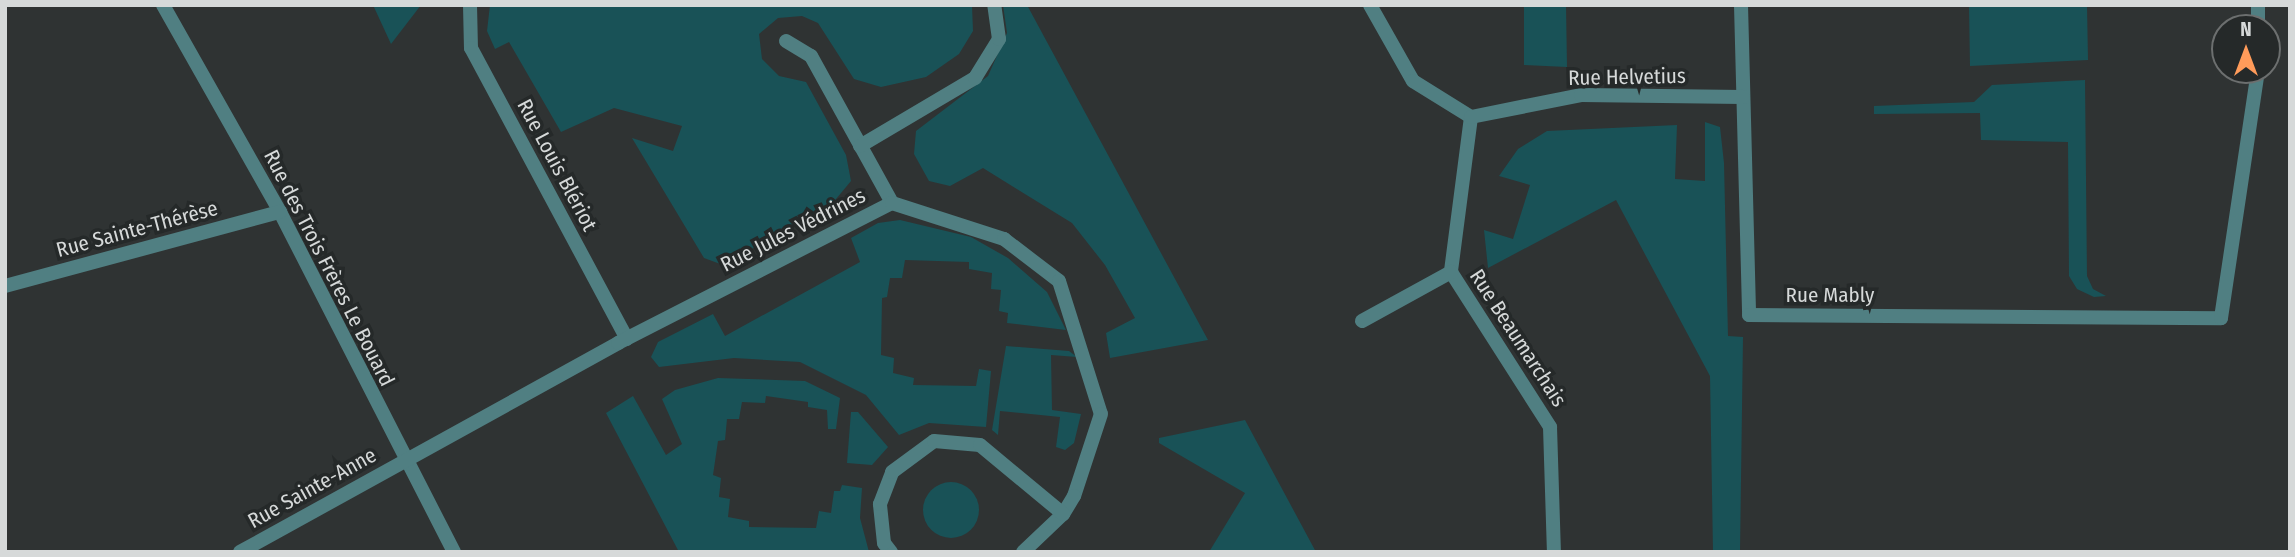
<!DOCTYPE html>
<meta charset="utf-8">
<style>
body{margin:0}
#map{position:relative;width:2295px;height:557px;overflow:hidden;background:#2f3333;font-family:"Fira Sans Condensed",sans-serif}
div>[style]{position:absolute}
.green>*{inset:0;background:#195257}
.round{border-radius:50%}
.street>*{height:14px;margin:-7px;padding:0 7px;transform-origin:7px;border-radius:7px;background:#507f82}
span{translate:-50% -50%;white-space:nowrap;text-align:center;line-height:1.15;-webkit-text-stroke:7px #252929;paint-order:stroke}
.street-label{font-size:21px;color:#d6d9d9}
.frame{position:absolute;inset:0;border:7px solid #d6d9d9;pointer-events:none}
.north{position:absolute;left:2211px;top:14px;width:70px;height:70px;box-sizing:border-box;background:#252929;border:2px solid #6c6f6f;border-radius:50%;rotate:0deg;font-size:19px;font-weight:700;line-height:28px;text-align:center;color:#d6d9d9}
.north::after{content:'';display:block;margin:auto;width:24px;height:32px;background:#ff9b5a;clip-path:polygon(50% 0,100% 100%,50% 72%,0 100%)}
</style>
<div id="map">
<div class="green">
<i style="clip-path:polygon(373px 5px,421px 5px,391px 44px)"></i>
<i style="clip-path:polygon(490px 5px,972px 5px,973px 31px,959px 54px,926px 77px,881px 87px,854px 79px,818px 23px,802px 16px,778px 18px,759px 34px,762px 59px,779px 76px,806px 82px,846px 155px,851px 181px,831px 205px,723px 265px,704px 258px,632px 138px,673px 151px,682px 126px,614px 108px,561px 132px,509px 42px,495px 49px,487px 31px)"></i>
<i style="clip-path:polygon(1003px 5px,1027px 5px,1208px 340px,1110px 358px,1106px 333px,1135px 318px,1105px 265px,1072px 223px,983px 168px,950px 186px,929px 181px,914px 154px,916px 131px,988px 76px,1007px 33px)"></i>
<i style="clip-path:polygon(1524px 5px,1566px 5px,1567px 67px,1524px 65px)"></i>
<i style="clip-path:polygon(1969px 5px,2087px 5px,2088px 60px,1970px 66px)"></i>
<i style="clip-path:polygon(2085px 80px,2087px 276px,2093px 289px,2106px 296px,2094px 297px,2077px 289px,2069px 276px,2068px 142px,1981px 140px,1980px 113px,1874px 114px,1874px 106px,1974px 102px,1992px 85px)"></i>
<i style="clip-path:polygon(1705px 122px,1720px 127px,1724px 163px,1728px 336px,1743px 337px,1740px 552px,1713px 552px,1710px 376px,1616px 200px,1488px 268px,1484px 230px,1513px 239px,1530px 185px,1499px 176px,1518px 149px,1547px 131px,1677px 125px,1675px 179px,1705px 181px)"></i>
<i style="clip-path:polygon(900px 220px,971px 237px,1008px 258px,1047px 292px,1066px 330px,1007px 323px,1008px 313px,999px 311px,1001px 290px,991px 289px,992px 273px,969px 269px,969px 262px,905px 260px,902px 278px,890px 278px,887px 297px,882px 298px,881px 355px,894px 358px,893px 373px,914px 378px,913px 385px,976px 386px,979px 369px,991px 371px,986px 427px,929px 423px,899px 435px,866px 395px,800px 362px,734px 358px,659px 367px,651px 357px,658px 342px,713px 314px,725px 336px,860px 262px,851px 238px,878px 223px)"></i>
<i style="clip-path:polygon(1006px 346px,1069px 351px,1077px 357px,1051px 355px,1052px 410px,1081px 414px,1074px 443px,1065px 450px,1056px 447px,1060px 417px,1000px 411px,998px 435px,992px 430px)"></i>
<i style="clip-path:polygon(718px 378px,805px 381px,840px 398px,836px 429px,828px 429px,827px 410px,808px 407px,808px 402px,766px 396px,765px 403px,742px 402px,739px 419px,727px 419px,725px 440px,718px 441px,713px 475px,721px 478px,719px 497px,730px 499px,728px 517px,749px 521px,749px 527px,816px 528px,819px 511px,831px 513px,834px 491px,840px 491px,842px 485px,862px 488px,860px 518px,869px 552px,679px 552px,606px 413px,633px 396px,666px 455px,682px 444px,662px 399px,675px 390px)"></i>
<i style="clip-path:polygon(851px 412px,858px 412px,888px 447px,872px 465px,847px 463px)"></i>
<i style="clip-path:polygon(1245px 420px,1316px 552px,1209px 552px,1245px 493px,1159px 443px,1159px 438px)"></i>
<i class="round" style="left:923px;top:482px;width:56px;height:56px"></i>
</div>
<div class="street">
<i style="left:163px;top:5px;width:238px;rotate:60.5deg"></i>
<i style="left:280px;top:212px;width:382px;rotate:62.9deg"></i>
<i style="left:470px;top:5px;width:43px;rotate:88.7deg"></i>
<i style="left:471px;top:48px;width:330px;rotate:61.8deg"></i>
<i style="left:1370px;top:5px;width:87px;rotate:60.5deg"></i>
<i style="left:1413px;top:81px;width:68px;rotate:31.8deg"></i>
<i style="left:1471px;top:117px;width:156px;rotate:97.4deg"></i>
<i style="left:1451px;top:272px;width:184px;rotate:57.4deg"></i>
<i style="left:1550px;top:427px;width:125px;rotate:88.2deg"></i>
<i style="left:1741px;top:5px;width:310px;rotate:88.5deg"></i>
<i style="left:1749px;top:315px;width:472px;rotate:0.4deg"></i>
<i style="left:2221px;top:318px;width:251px;rotate:-81.5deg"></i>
<i style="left:2258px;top:28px;width:23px;rotate:-90deg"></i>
<i style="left:786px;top:41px;width:29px;rotate:31deg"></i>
<i style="left:811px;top:56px;width:168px;rotate:61.1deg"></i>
<i style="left:1471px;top:117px;width:112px;rotate:-11.3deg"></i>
<i style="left:1581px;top:95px;width:162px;rotate:0.7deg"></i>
<i style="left:860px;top:146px;width:134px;rotate:-30.6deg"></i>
<i style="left:975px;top:78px;width:46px;rotate:-58.4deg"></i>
<i style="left:999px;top:39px;width:34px;rotate:-98deg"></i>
<i style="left:5px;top:286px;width:285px;rotate:-15.1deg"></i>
<i style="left:1362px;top:321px;width:102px;rotate:-28.8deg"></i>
<i style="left:240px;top:552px;width:432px;rotate:-28.9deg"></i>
<i style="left:618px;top:343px;width:308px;rotate:-27.1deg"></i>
<i style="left:892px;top:203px;width:118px;rotate:17.8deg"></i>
<i style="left:1004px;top:239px;width:69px;rotate:37.4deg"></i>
<i style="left:1059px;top:281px;width:139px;rotate:72.5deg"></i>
<i style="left:1101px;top:414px;width:86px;rotate:108.2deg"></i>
<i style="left:1074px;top:496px;width:21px;rotate:121deg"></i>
<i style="left:1063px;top:514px;width:55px;rotate:136.5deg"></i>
<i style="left:891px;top:552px;width:11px;rotate:-128deg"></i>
<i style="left:884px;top:543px;width:39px;rotate:-96deg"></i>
<i style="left:880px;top:504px;width:34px;rotate:-69deg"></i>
<i style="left:892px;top:472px;width:52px;rotate:-36.4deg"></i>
<i style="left:934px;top:441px;width:46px;rotate:5deg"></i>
<i style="left:980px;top:445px;width:108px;rotate:39.7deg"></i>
</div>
<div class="street-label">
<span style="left:1627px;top:77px;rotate:-1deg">Rue Helvetius</span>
<span style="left:557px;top:165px;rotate:62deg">Rue Louis Blériot</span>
<span style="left:137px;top:229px;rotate:-15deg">Rue Sainte-Thérèse</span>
<span style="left:793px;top:230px;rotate:-27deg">Rue Jules Védrines</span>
<span style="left:329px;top:268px;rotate:63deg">Rue des Trois Frères Le Bouard</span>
<span style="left:1830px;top:295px">Rue Mably</span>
<span style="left:1518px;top:338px;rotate:57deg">Rue Beaumarchais</span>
<span style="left:312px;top:488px;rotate:-29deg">Rue Sainte-Anne</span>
</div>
<div class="frame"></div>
<div class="north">N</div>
</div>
